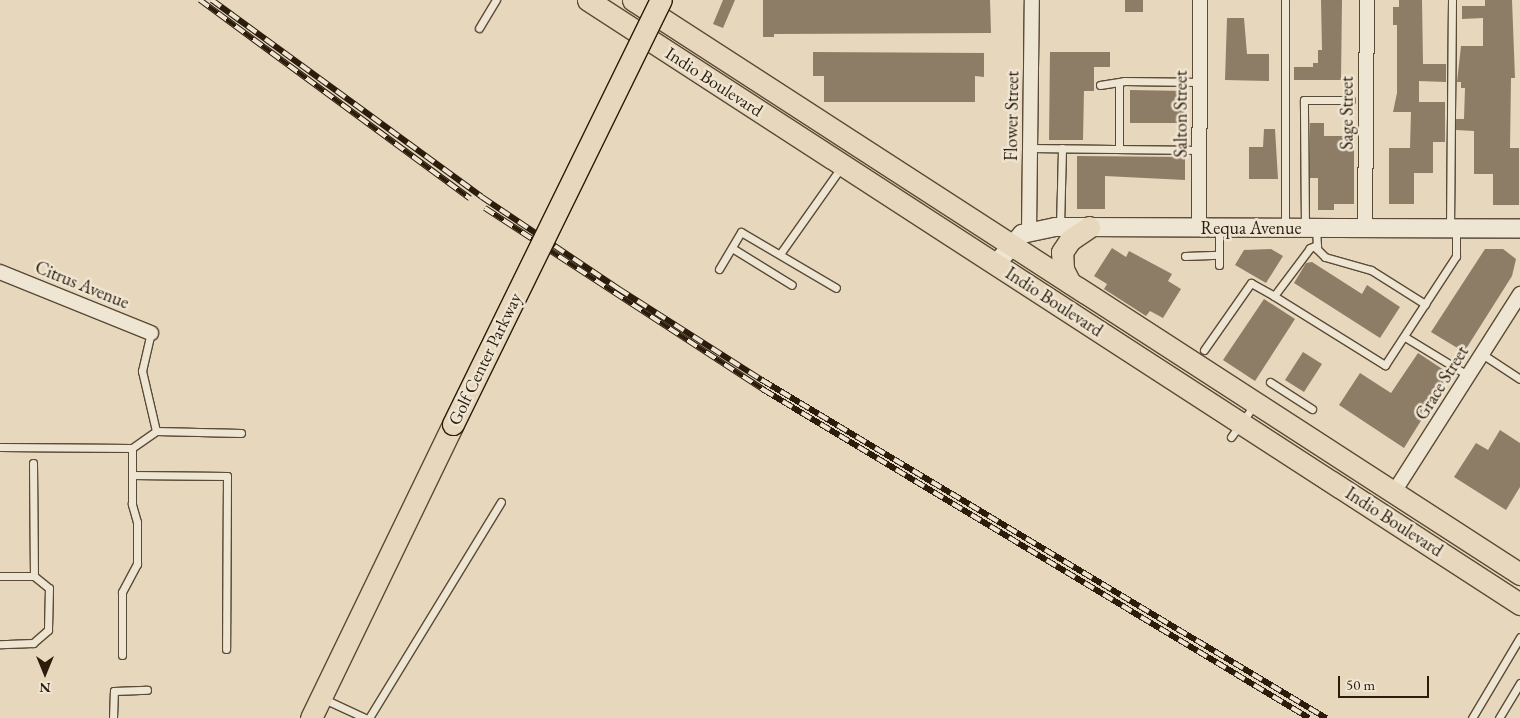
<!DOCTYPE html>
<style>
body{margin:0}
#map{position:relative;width:1520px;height:718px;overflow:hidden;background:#e7d7bc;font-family:"EB Garamond",serif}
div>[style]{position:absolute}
.building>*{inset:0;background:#8d7d67}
.roads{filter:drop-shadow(1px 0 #5a4b37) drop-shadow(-1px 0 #5a4b37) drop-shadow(0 1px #5a4b37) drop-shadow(0 -1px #5a4b37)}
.service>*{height:7px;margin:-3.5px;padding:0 3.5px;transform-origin:3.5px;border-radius:3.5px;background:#efe5d3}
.minor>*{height:14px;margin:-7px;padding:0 7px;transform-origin:7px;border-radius:7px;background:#efe5d3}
.tertiary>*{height:18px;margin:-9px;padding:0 9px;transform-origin:9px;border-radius:9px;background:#efe5d3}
.primary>*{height:21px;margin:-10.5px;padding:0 10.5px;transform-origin:10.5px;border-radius:10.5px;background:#e7d7bc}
.rail>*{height:5.5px;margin-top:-2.75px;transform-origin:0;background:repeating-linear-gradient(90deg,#efe5d3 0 11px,#2b1c0b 0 22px);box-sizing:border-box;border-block:1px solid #2b1c0b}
.bridges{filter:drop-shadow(1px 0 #2b1c0b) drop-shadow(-1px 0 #2b1c0b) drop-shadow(0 1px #2b1c0b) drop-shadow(0 -1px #2b1c0b)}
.primary-bridge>*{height:21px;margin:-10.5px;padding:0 10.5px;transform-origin:10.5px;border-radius:10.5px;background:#e7d7bc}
span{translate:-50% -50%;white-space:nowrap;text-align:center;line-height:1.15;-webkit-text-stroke:5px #efe5d3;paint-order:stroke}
.street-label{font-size:18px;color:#2b1c0b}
.north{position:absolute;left:20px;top:648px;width:50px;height:50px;-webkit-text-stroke:4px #efe5d3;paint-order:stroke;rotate:180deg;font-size:14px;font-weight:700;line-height:20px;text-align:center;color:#2b1c0b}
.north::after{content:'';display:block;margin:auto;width:18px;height:22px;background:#2b1c0b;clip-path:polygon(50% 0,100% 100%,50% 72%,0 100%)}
.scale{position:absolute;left:1338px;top:676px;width:91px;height:22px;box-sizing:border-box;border:2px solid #2b1c0b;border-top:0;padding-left:6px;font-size:15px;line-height:18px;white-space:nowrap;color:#2b1c0b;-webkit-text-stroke:4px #efe5d3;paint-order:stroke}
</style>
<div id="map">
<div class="building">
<i style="clip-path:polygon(723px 0,735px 0,723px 28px,713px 24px)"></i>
<i style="clip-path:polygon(763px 0,990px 0,991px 33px,774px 34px,774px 37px,763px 37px)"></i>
<i style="clip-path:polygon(1125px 0,1143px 0,1143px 12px,1125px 12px)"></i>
<i style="clip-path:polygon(1321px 0,1342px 0,1341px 80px,1294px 80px,1294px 67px,1313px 67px,1313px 63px,1318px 63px,1318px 50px,1322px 50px)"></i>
<i style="clip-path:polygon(1399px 0,1422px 0,1423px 64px,1446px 64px,1446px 82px,1419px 81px,1419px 102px,1445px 102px,1445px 142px,1433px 142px,1433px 173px,1414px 173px,1414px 204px,1389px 204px,1389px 148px,1410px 148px,1411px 112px,1393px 112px,1397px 93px,1397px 25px,1393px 25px,1393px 7px,1399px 7px)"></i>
<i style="clip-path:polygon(1485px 0,1512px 0,1515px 78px,1511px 78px,1510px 148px,1519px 148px,1519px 205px,1493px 205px,1493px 174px,1474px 174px,1474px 131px,1456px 130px,1456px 119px,1464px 119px,1465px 88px,1461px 88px,1461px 82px,1457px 82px,1461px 46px,1483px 46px,1483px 18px,1462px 19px,1462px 6px,1485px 6px)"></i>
<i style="clip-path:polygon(1227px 18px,1244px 18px,1247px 54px,1269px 54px,1269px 81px,1225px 80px)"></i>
<i style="clip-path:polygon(813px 52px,984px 53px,984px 77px,975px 76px,975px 102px,824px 102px,824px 76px,813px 76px)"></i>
<i style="clip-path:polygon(1050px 52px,1110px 52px,1110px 67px,1094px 67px,1094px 91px,1084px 91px,1083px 140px,1049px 140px)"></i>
<i style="clip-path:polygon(1130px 90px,1185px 91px,1184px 123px,1130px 123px)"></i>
<i style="clip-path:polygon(1310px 123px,1324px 123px,1324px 136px,1354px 136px,1354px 204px,1334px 204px,1334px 210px,1318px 210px,1318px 178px,1310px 178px)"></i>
<i style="clip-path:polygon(1264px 129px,1275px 129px,1278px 179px,1249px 179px,1249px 147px,1263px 147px)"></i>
<i style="clip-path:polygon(1077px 156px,1185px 157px,1185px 180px,1105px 176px,1105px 209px,1077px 209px)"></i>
<i style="clip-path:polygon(1112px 248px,1126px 257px,1129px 251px,1172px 274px,1168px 281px,1181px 289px,1163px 318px,1150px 311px,1146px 316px,1104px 289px,1107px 284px,1094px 276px)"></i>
<i style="clip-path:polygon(1271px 249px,1283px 256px,1266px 283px,1235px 265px,1244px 250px)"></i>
<i style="clip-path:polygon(1485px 249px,1503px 249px,1516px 259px,1512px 276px,1464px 352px,1431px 332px)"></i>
<i style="clip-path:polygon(1312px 262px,1362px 294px,1367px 285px,1400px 307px,1380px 338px,1294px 283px,1306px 263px)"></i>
<i style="clip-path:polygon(1264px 299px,1295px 319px,1255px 381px,1223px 360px)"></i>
<i style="clip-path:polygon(1303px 352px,1322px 364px,1304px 392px,1285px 380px)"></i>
<i style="clip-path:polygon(1418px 353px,1450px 374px,1404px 448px,1339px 405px,1360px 373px,1391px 393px)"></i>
<i style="clip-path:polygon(1500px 430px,1520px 443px,1520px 487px,1506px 510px,1454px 477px,1476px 443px,1488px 450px)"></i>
</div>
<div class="roads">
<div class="service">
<i style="left:479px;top:28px;width:33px;rotate:-59deg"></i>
<i style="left:1100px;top:85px;width:24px;rotate:-9deg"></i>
<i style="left:1124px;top:81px;width:76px;rotate:0.8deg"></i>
<i style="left:1119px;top:85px;width:64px;rotate:90deg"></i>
<i style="left:1030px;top:148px;width:170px;rotate:0.7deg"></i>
<i style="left:1060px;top:226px;width:78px;rotate:-88.5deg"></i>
<i style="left:1285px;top:227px;width:227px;rotate:-90deg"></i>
<i style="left:1305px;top:227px;width:127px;rotate:-90.5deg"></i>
<i style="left:1304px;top:100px;width:47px"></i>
<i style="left:1316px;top:227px;width:22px;rotate:87deg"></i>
<i style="left:1317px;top:249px;width:11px;rotate:45deg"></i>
<i style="left:1325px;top:257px;width:48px;rotate:15.8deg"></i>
<i style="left:1371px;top:270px;width:64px;rotate:32.2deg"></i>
<i style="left:1219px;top:228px;width:37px;rotate:90deg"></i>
<i style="left:1450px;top:229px;width:229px;rotate:-89.5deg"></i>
<i style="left:1317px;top:245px;width:8px;rotate:157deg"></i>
<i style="left:1310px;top:248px;width:60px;rotate:126.9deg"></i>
<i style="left:1274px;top:296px;width:131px;rotate:31.9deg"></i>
<i style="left:1385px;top:365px;width:130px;rotate:-56.9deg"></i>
<i style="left:1456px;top:256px;width:27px;rotate:-90deg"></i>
<i style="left:732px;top:248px;width:70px;rotate:31.7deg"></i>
<i style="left:780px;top:254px;width:108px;rotate:-54.8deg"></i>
<i style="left:1185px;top:256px;width:34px;rotate:-2deg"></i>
<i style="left:719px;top:269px;width:43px;rotate:-59.3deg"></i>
<i style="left:741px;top:232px;width:110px;rotate:30.5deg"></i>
<i style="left:1405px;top:337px;width:75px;rotate:31.4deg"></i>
<i style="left:1204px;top:350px;width:82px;rotate:-55deg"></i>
<i style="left:1251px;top:283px;width:26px;rotate:29deg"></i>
<i style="left:1482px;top:354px;width:45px;rotate:33.3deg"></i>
<i style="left:1270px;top:382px;width:50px;rotate:32.7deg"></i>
<i style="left:156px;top:431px;width:85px;rotate:1.3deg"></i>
<i style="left:1231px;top:437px;width:39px;rotate:-54deg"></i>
<i style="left:0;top:447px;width:132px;rotate:0.4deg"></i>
<i style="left:132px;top:448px;width:29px;rotate:-35deg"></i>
<i style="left:156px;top:431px;width:62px;rotate:-103.1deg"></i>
<i style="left:142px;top:371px;width:39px;rotate:-77deg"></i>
<i style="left:132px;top:448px;width:27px;rotate:90deg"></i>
<i style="left:132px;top:475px;width:95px;rotate:0.6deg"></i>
<i style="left:227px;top:476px;width:173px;rotate:90.3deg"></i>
<i style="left:33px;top:463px;width:113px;rotate:89.5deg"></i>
<i style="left:0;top:576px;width:34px"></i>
<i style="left:34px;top:576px;width:19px;rotate:39deg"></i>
<i style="left:49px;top:588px;width:42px;rotate:91.4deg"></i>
<i style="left:48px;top:630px;width:20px;rotate:139deg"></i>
<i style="left:33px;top:643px;width:33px;rotate:178deg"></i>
<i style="left:122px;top:655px;width:63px;rotate:-90deg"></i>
<i style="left:122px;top:592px;width:32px;rotate:-62deg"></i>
<i style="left:137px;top:564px;width:42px;rotate:-90deg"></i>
<i style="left:137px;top:522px;width:19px;rotate:-106deg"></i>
<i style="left:132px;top:504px;width:29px;rotate:-90deg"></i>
<i style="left:324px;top:699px;width:45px;rotate:24.9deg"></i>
<i style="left:113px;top:718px;width:27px;rotate:-88deg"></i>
<i style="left:114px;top:691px;width:33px;rotate:-2deg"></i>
<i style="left:369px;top:718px;width:253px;rotate:-58.6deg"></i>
<i style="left:1472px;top:718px;width:94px;rotate:-59.3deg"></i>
<i style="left:1499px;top:718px;width:41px;rotate:-59deg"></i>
</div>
<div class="minor">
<i style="left:1365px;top:227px;width:227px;rotate:-89.5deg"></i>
<i style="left:1199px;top:228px;width:228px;rotate:-89.7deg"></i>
<i style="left:1029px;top:232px;width:232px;rotate:-89.3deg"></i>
<i style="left:0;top:272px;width:163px;rotate:22deg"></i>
<i style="left:1394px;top:492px;width:235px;rotate:-57.5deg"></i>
</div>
<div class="tertiary">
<i style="left:996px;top:264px;width:40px;rotate:-49deg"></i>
<i style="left:1022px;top:234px;width:34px;rotate:-12deg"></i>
<i style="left:1055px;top:227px;width:465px;rotate:0.2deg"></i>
</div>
<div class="primary">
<i style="left:588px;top:0;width:1111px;rotate:32.95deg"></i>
<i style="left:633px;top:0;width:1057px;rotate:32.91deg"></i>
<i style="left:1070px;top:283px;width:16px;rotate:-117deg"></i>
<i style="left:1063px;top:269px;width:17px;rotate:-93deg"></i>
<i style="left:1062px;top:252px;width:14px;rotate:-56deg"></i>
<i style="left:1070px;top:240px;width:23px;rotate:-34deg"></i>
<i style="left:311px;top:718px;width:326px;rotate:-64.2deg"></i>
</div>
</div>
<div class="rail">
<i style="left:200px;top:0;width:335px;rotate:36.3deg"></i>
<i style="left:212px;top:0;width:334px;rotate:36.1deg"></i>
<i style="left:482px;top:197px;width:165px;rotate:33.9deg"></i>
<i style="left:619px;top:289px;width:169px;rotate:32.5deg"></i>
<i style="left:762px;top:380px;width:658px;rotate:30.93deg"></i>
<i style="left:485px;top:208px;width:333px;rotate:33.1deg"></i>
<i style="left:764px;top:390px;width:636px;rotate:31.04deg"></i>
</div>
<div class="bridges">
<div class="primary-bridge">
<i style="left:453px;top:424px;width:472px;rotate:-63.9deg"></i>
</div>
</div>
<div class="street-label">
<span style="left:714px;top:82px;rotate:33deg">Indio Boulevard</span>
<span style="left:1347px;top:113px;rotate:-90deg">Sage Street</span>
<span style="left:1181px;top:114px;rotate:-90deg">Salton Street</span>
<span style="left:1012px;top:116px;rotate:-89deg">Flower Street</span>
<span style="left:1251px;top:228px">Requa Avenue</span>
<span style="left:82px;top:285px;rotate:22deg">Citrus Avenue</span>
<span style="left:1054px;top:302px;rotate:33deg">Indio Boulevard</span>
<span style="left:485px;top:359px;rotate:-64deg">Golf Center Parkway</span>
<span style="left:1442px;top:383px;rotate:-58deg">Grace Street</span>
<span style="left:1394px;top:522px;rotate:33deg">Indio Boulevard</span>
</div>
<div class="north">N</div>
<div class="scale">50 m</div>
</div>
